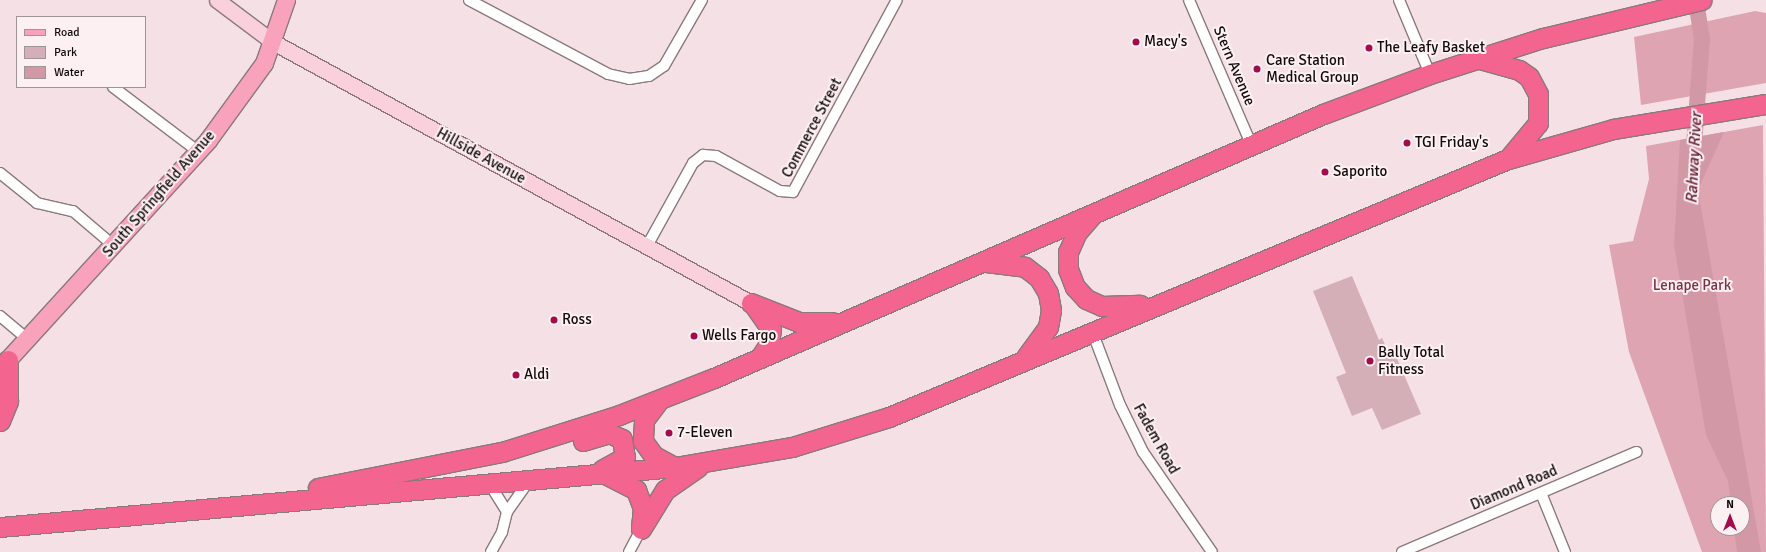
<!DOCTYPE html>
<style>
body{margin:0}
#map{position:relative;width:1766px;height:552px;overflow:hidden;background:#f5e1e5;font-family:Signika,sans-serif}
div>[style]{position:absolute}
.green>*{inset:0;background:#d4afb7}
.forest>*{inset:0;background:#dfa4b1}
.water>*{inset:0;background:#d398a5}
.river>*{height:16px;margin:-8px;padding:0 8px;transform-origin:8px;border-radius:8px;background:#d398a5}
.roads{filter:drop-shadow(1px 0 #8b797c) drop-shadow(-1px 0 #8b797c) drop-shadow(0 1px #8b797c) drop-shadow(0 -1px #8b797c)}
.street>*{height:10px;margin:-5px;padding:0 5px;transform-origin:5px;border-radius:5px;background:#fff}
.secondary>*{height:15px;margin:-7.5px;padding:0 7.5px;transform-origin:7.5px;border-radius:7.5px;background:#fbd0dd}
.primary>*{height:17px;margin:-8.5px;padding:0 8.5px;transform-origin:8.5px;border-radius:8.5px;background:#f8a2bc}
.highway>*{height:19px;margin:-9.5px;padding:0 9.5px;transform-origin:9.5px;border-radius:9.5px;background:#f3648f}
.dots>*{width:11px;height:11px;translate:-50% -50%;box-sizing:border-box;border:2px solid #fdf0f3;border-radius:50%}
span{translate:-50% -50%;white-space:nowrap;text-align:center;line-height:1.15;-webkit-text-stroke:4px #fdf0f3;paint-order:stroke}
.poi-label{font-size:15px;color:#130c0e}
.left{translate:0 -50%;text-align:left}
.street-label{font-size:15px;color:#130c0e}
.park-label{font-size:15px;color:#7a3247}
.water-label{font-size:16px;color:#5c172e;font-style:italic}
.legend{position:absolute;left:16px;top:16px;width:130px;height:72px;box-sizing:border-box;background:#fdf0f3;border:1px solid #9f9597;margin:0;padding:5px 7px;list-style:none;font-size:12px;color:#130c0e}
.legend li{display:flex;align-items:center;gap:8px;height:20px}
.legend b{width:20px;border:1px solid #9f9597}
.north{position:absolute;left:1710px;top:496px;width:40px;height:40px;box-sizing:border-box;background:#fdf0f3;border:1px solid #9f9597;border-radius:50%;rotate:0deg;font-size:11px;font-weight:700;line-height:16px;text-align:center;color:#130c0e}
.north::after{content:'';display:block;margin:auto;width:14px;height:18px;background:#a20b4c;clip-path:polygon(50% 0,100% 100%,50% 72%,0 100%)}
</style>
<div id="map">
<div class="green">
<i style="clip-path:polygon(1352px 276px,1379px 340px,1382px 338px,1387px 349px,1392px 347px,1421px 414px,1382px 430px,1372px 408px,1352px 416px,1336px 377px,1346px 373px,1313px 291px)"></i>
</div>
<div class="forest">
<i style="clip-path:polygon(1755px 11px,1766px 13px,1766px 83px,1641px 105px,1634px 37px)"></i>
<i style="clip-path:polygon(evenodd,1763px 125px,1766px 552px,1702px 552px,1629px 352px,1609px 245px,1633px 241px,1649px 179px,1646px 146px,1763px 125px,1718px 504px,1742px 504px,1742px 528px,1718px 528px,1718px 504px)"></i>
</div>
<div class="water">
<i style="clip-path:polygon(1724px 132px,1698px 190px,1761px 552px,1737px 552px,1734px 528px,1742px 528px,1742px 504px,1731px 504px,1728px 481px,1706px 435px,1674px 245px,1680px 140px)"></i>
</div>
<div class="river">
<i style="left:1693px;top:158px;width:119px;rotate:-85.7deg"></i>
<i style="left:1702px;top:39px;width:39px;rotate:-99deg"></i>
</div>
<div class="roads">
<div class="street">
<i style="left:469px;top:0;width:157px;rotate:28deg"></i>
<i style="left:608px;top:74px;width:22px;rotate:13deg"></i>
<i style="left:629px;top:79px;width:20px;rotate:-9deg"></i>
<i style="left:649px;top:76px;width:18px;rotate:-34deg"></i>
<i style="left:664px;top:66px;width:76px;rotate:-60.1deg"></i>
<i style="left:1189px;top:0;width:157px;rotate:66.7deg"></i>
<i style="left:1399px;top:0;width:80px;rotate:67.3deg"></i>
<i style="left:113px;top:87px;width:108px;rotate:37.1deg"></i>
<i style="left:0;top:173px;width:48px;rotate:39deg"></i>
<i style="left:37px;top:203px;width:37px;rotate:13deg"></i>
<i style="left:73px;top:211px;width:54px;rotate:40.5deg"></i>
<i style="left:647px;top:246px;width:95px;rotate:-61deg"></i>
<i style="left:693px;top:163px;width:13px;rotate:-39deg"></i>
<i style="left:703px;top:155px;width:13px;rotate:4deg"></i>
<i style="left:716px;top:156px;width:73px;rotate:28.7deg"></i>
<i style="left:780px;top:191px;width:13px;rotate:4deg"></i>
<i style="left:793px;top:192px;width:218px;rotate:-61.6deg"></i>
<i style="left:0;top:316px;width:35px;rotate:40deg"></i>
<i style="left:1092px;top:331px;width:79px;rotate:69.3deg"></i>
<i style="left:1120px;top:405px;width:52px;rotate:63.9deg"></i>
<i style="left:1143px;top:452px;width:121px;rotate:55.4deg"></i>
<i style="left:489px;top:483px;width:34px;rotate:58deg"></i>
<i style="left:1541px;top:493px;width:64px;rotate:67.9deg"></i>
<i style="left:491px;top:552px;width:23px;rotate:-61deg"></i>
<i style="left:502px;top:532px;width:21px;rotate:-76deg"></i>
<i style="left:507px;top:512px;width:38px;rotate:-55deg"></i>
<i style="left:629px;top:552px;width:26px;rotate:-62deg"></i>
<i style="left:1402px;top:552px;width:255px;rotate:-23.1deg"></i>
</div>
<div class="secondary">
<i style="left:217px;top:0;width:70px;rotate:36.9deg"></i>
<i style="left:273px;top:42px;width:545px;rotate:28.64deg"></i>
</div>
<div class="primary">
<i style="left:0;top:368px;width:309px;rotate:-47.6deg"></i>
<i style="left:208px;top:140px;width:95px;rotate:-54deg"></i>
<i style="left:264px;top:63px;width:67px;rotate:-70.8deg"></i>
</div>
<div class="highway">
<i style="left:1480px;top:59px;width:41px;rotate:15.8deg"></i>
<i style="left:1519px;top:70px;width:12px;rotate:35deg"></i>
<i style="left:1529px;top:77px;width:19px;rotate:62deg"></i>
<i style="left:1538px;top:94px;width:29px;rotate:90deg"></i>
<i style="left:1538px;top:123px;width:45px;rotate:129.6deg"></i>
<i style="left:1092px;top:215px;width:23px;rotate:131deg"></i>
<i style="left:1077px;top:232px;width:22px;rotate:114deg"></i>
<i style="left:1068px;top:252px;width:17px;rotate:90deg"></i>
<i style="left:1068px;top:269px;width:19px;rotate:69deg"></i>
<i style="left:1075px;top:287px;width:16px;rotate:47deg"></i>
<i style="left:1086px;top:299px;width:17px;rotate:24deg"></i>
<i style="left:1102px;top:306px;width:38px;rotate:-2deg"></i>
<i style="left:986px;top:262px;width:39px;rotate:7deg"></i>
<i style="left:1025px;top:267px;width:18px;rotate:38deg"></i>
<i style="left:1039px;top:278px;width:17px;rotate:59deg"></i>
<i style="left:1048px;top:293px;width:17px;rotate:80deg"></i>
<i style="left:1051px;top:310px;width:17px;rotate:100deg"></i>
<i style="left:1048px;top:327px;width:37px;rotate:126deg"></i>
<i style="left:751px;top:303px;width:52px;rotate:21.6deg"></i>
<i style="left:799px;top:322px;width:33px"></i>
<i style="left:754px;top:305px;width:29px;rotate:55deg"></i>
<i style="left:771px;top:329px;width:15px;rotate:98deg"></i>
<i style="left:769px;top:344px;width:17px;rotate:123deg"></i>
<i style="left:659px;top:400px;width:25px;rotate:127deg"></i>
<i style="left:644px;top:420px;width:21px;rotate:93deg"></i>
<i style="left:643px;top:441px;width:19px;rotate:54deg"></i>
<i style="left:654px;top:456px;width:24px;rotate:28deg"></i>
<i style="left:0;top:421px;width:22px;rotate:-68deg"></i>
<i style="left:8px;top:401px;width:41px;rotate:-90deg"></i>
<i style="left:583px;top:441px;width:27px;rotate:-17deg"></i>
<i style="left:609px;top:433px;width:14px;rotate:25deg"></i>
<i style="left:622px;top:439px;width:18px;rotate:81deg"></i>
<i style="left:625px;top:457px;width:26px;rotate:151deg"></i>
<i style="left:607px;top:475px;width:33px;rotate:27deg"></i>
<i style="left:636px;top:490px;width:19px;rotate:69deg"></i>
<i style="left:643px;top:508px;width:20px;rotate:96deg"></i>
<i style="left:318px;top:488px;width:187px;rotate:-11.1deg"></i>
<i style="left:502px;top:452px;width:123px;rotate:-17.5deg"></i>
<i style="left:619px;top:415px;width:102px;rotate:-21.3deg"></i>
<i style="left:714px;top:378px;width:664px;rotate:-23.44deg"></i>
<i style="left:1323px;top:114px;width:114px;rotate:-20.5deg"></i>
<i style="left:1430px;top:74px;width:119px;rotate:-17.7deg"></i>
<i style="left:1543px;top:38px;width:163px;rotate:-13.5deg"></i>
<i style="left:0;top:527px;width:678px;rotate:-5.08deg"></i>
<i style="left:675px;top:467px;width:119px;rotate:-9.7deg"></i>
<i style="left:792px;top:447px;width:102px;rotate:-17.2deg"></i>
<i style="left:889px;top:417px;width:671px;rotate:-22.63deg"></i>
<i style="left:1508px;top:159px;width:109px;rotate:-15.9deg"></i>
<i style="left:1613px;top:129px;width:155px;rotate:-9.3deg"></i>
<i style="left:641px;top:529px;width:46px;rotate:-58.4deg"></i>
<i style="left:665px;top:490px;width:40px;rotate:-34.9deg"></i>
</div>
</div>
<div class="dots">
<i style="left:1136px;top:42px;background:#a20b4c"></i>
<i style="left:1369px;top:48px;background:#a20b4c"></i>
<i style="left:1257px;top:69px;background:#a20b4c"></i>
<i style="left:1407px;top:143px;background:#a20b4c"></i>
<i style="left:1325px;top:172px;background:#a20b4c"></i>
<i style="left:554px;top:320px;background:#a20b4c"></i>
<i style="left:694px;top:336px;background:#a20b4c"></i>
<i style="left:1370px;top:361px;background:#a20b4c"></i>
<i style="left:516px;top:375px;background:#a20b4c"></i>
<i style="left:669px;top:433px;background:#a20b4c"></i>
</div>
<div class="poi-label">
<span class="left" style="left:1144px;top:42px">Macy's</span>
<span class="left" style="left:1377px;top:48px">The Leafy Basket</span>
<span class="left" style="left:1266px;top:69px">Care Station<br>Medical Group</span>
<span class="left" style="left:1415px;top:143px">TGI Friday's</span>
<span class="left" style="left:1333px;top:172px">Saporito</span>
<span class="left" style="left:562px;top:320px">Ross</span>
<span class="left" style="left:702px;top:336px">Wells Fargo</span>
<span class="left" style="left:1378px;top:361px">Bally Total<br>Fitness</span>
<span class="left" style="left:524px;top:375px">Aldi</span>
<span class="left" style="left:677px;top:433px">7-Eleven</span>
</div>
<div class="street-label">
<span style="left:1234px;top:66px;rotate:67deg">Stern Avenue</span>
<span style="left:812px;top:128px;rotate:-62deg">Commerce Street</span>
<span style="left:481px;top:156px;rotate:29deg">Hillside Avenue</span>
<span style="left:159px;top:194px;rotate:-49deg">South Springfield Avenue</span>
<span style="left:1156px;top:439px;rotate:61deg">Fadem Road</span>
<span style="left:1514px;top:488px;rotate:-23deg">Diamond Road</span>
</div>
<div class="park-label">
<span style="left:1692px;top:286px">Lenape Park</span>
</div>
<div class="water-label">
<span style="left:1694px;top:158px;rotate:-87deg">Rahway River</span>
</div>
<ul class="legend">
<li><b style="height:5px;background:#f8a2bc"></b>Road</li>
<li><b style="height:11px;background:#d4afb7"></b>Park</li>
<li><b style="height:11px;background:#d398a5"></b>Water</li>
</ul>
<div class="north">N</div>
</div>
